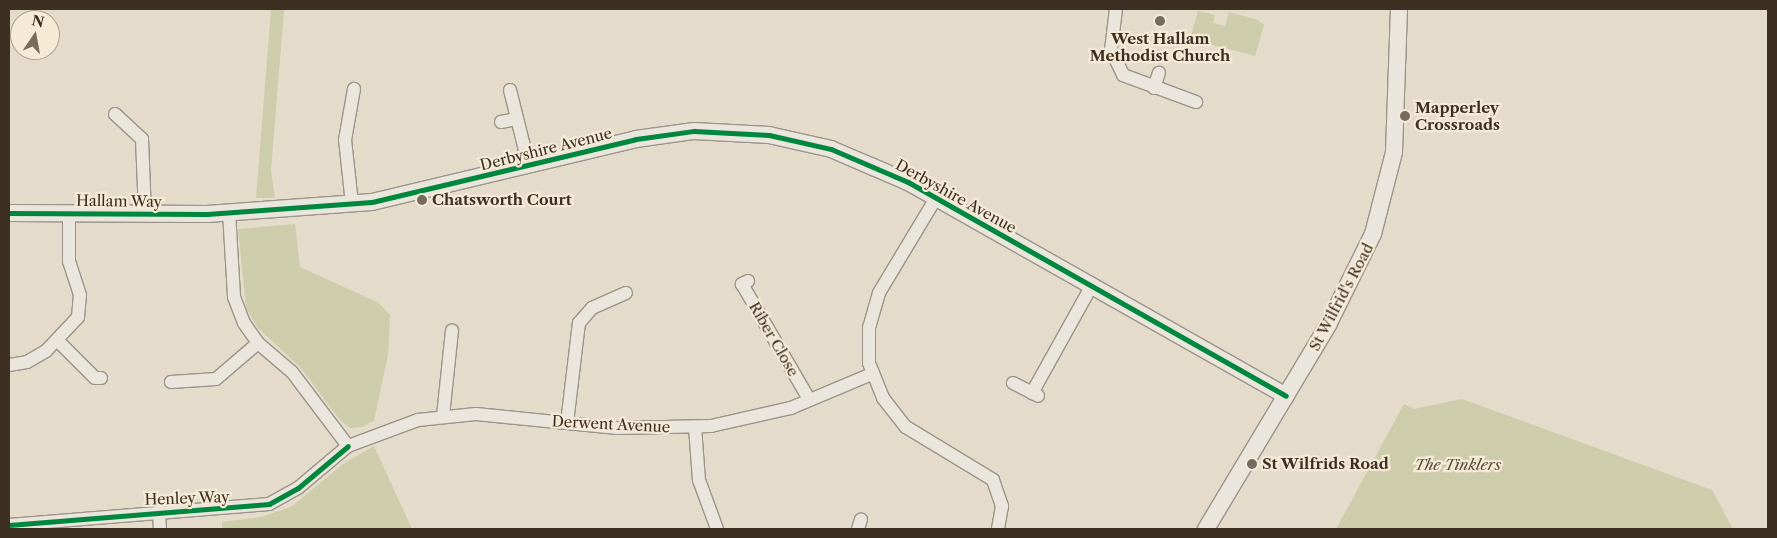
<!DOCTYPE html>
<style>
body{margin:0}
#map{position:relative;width:1777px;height:538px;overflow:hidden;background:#e4dbca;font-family:"Libre Caslon Text",serif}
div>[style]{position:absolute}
.green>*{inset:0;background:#cdcdab}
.roads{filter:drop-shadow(1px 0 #9b9489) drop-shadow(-1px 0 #9b9489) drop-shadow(0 1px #9b9489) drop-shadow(0 -1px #9b9489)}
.minor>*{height:12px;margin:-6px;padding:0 6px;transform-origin:6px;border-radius:6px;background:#eae5dd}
.tertiary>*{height:16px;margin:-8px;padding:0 8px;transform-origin:8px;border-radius:8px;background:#eae5dd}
.cycleway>*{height:5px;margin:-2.5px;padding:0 2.5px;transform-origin:2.5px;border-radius:2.5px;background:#00873e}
.dots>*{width:14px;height:14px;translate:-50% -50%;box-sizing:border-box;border:2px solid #f5ead6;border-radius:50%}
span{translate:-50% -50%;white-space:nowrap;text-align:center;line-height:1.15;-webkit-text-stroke:4.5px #f5ead6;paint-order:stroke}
.poi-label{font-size:15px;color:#3d2f22;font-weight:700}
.left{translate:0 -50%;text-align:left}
.street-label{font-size:15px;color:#3d2f22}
.park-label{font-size:15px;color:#564c38;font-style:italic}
.frame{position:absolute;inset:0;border:10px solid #3d2f22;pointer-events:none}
.north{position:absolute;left:10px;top:10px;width:50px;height:50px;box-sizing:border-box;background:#f5ead6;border:1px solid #ab9f8e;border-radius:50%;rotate:12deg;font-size:14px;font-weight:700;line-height:20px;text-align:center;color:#3d2f22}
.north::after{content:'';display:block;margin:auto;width:18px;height:22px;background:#776b5d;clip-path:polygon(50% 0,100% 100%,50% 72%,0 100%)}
</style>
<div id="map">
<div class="green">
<i style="clip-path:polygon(271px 10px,284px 10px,271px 171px,275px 198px,256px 198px)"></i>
<i style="clip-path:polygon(1198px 11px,1215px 15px,1213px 23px,1225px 26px,1229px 12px,1258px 20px,1264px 25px,1255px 56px,1190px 39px)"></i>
<i style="clip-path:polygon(295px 224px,300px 267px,379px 303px,390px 315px,388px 355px,374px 421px,362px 427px,350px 428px,340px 420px,301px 368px,258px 328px,246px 308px,238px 229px)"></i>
<i style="clip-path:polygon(1462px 399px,1712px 490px,1733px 529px,1336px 529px,1404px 404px,1414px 409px)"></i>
<i style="clip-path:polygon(374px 446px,412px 529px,222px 529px,222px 522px,261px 517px,291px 507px,343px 464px)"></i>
</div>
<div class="roads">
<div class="minor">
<i style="left:1116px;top:9px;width:41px;rotate:97deg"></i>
<i style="left:1111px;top:50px;width:28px;rotate:64deg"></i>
<i style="left:1123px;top:75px;width:78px;rotate:20.3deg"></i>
<i style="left:1154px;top:88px;width:16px;rotate:-72deg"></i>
<i style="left:510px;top:90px;width:78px;rotate:76deg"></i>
<i style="left:115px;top:114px;width:37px;rotate:43deg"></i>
<i style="left:142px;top:139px;width:74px;rotate:87.7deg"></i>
<i style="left:501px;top:122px;width:16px;rotate:-11deg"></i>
<i style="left:936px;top:198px;width:111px;rotate:121deg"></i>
<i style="left:879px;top:293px;width:35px;rotate:106deg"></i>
<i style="left:869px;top:327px;width:36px;rotate:90deg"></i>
<i style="left:869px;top:363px;width:38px;rotate:68deg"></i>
<i style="left:883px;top:398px;width:37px;rotate:52deg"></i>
<i style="left:906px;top:427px;width:102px;rotate:31.3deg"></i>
<i style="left:993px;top:480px;width:28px;rotate:71deg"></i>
<i style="left:1002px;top:506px;width:23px;rotate:100deg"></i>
<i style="left:352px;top:204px;width:64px;rotate:-96.2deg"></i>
<i style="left:345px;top:140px;width:52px;rotate:-80deg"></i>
<i style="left:229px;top:212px;width:85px;rotate:86.6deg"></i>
<i style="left:234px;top:297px;width:28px;rotate:69deg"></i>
<i style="left:244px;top:323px;width:24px;rotate:55deg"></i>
<i style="left:258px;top:343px;width:45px;rotate:40.5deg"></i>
<i style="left:292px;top:372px;width:93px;rotate:52.9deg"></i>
<i style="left:748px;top:281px;width:7px;rotate:153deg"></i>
<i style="left:742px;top:284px;width:133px;rotate:59.8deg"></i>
<i style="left:58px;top:341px;width:52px;rotate:45deg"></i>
<i style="left:95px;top:378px;width:6px"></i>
<i style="left:9px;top:365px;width:18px;rotate:-9deg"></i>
<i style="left:27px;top:362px;width:22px;rotate:-30deg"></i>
<i style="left:46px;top:351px;width:47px;rotate:-46.7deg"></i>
<i style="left:78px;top:317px;width:22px;rotate:-85deg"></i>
<i style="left:80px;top:295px;width:35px;rotate:-108deg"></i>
<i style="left:69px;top:262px;width:49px;rotate:-90deg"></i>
<i style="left:171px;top:382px;width:45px;rotate:-3.8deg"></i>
<i style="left:216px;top:379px;width:55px;rotate:-40.6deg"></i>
<i style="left:1013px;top:383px;width:28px;rotate:27deg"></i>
<i style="left:1032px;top:393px;width:124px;rotate:-60.9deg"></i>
<i style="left:443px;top:416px;width:86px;rotate:-84deg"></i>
<i style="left:567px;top:423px;width:101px;rotate:-83.2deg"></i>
<i style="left:579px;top:323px;width:20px;rotate:-49deg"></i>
<i style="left:592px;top:308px;width:37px;rotate:-24deg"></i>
<i style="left:695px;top:427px;width:53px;rotate:85.7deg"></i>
<i style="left:699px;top:480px;width:52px;rotate:69.8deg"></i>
<i style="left:159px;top:511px;width:18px;rotate:87deg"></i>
<i style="left:9px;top:525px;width:261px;rotate:-4.6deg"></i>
<i style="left:269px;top:504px;width:33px;rotate:-29deg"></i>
<i style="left:298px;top:488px;width:65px;rotate:-40deg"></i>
<i style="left:348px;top:446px;width:75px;rotate:-20.4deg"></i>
<i style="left:418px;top:420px;width:58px;rotate:-5.9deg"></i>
<i style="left:476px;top:414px;width:142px;rotate:5.7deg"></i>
<i style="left:617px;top:428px;width:94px;rotate:-1.2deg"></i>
<i style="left:711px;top:426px;width:82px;rotate:-12.7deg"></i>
<i style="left:791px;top:408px;width:88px;rotate:-22.8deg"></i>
<i style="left:858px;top:529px;width:10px;rotate:-73deg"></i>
</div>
<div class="tertiary">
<i style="left:9px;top:213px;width:198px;rotate:0.3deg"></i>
<i style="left:207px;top:214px;width:165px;rotate:-4.2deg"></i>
<i style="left:372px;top:202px;width:271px;rotate:-13.4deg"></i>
<i style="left:636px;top:139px;width:59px;rotate:-7.9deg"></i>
<i style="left:694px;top:131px;width:75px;rotate:3.1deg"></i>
<i style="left:769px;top:135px;width:64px;rotate:12.7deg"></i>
<i style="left:831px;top:149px;width:84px;rotate:23.2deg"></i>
<i style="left:908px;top:182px;width:434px;rotate:29.5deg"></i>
<i style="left:1206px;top:529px;width:238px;rotate:-59.1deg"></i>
<i style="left:1328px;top:325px;width:102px;rotate:-63.7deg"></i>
<i style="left:1373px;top:234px;width:85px;rotate:-75.6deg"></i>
<i style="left:1394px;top:152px;width:143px;rotate:-88deg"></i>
</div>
</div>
<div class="cycleway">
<i style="left:9px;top:213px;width:198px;rotate:0.3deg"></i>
<i style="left:207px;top:214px;width:165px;rotate:-4.2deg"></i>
<i style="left:372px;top:202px;width:271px;rotate:-13.4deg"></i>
<i style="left:636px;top:139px;width:59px;rotate:-7.9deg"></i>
<i style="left:694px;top:131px;width:75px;rotate:3.1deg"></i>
<i style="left:769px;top:135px;width:64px;rotate:12.7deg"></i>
<i style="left:831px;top:149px;width:84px;rotate:23.2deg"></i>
<i style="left:908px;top:182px;width:434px;rotate:29.5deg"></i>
<i style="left:9px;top:525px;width:261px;rotate:-4.6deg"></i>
<i style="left:269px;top:504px;width:33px;rotate:-29deg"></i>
<i style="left:298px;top:488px;width:65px;rotate:-40deg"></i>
</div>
<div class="dots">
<i style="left:1160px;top:21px;background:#776b5d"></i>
<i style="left:1405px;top:116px;background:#776b5d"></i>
<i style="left:422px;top:200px;background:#776b5d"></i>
<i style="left:1252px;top:464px;background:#776b5d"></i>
</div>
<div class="poi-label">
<span style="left:1160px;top:47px">West Hallam<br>Methodist Church</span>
<span class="left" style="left:1415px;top:116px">Mapperley<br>Crossroads</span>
<span class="left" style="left:432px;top:200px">Chatsworth Court</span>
<span class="left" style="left:1262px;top:464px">St Wilfrids Road</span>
</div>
<div class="street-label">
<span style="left:546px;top:149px;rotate:-14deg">Derbyshire Avenue</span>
<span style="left:956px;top:196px;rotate:29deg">Derbyshire Avenue</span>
<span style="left:119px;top:201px;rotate:1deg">Hallam Way</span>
<span style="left:1341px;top:297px;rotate:-62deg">St Wilfrid's Road</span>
<span style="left:774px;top:339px;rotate:60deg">Riber Close</span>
<span style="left:611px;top:424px;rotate:3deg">Derwent Avenue</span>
<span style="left:187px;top:498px;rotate:-2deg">Henley Way</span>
</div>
<div class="park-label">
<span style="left:1458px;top:465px">The Tinklers</span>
</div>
<div class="frame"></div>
<div class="north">N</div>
</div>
